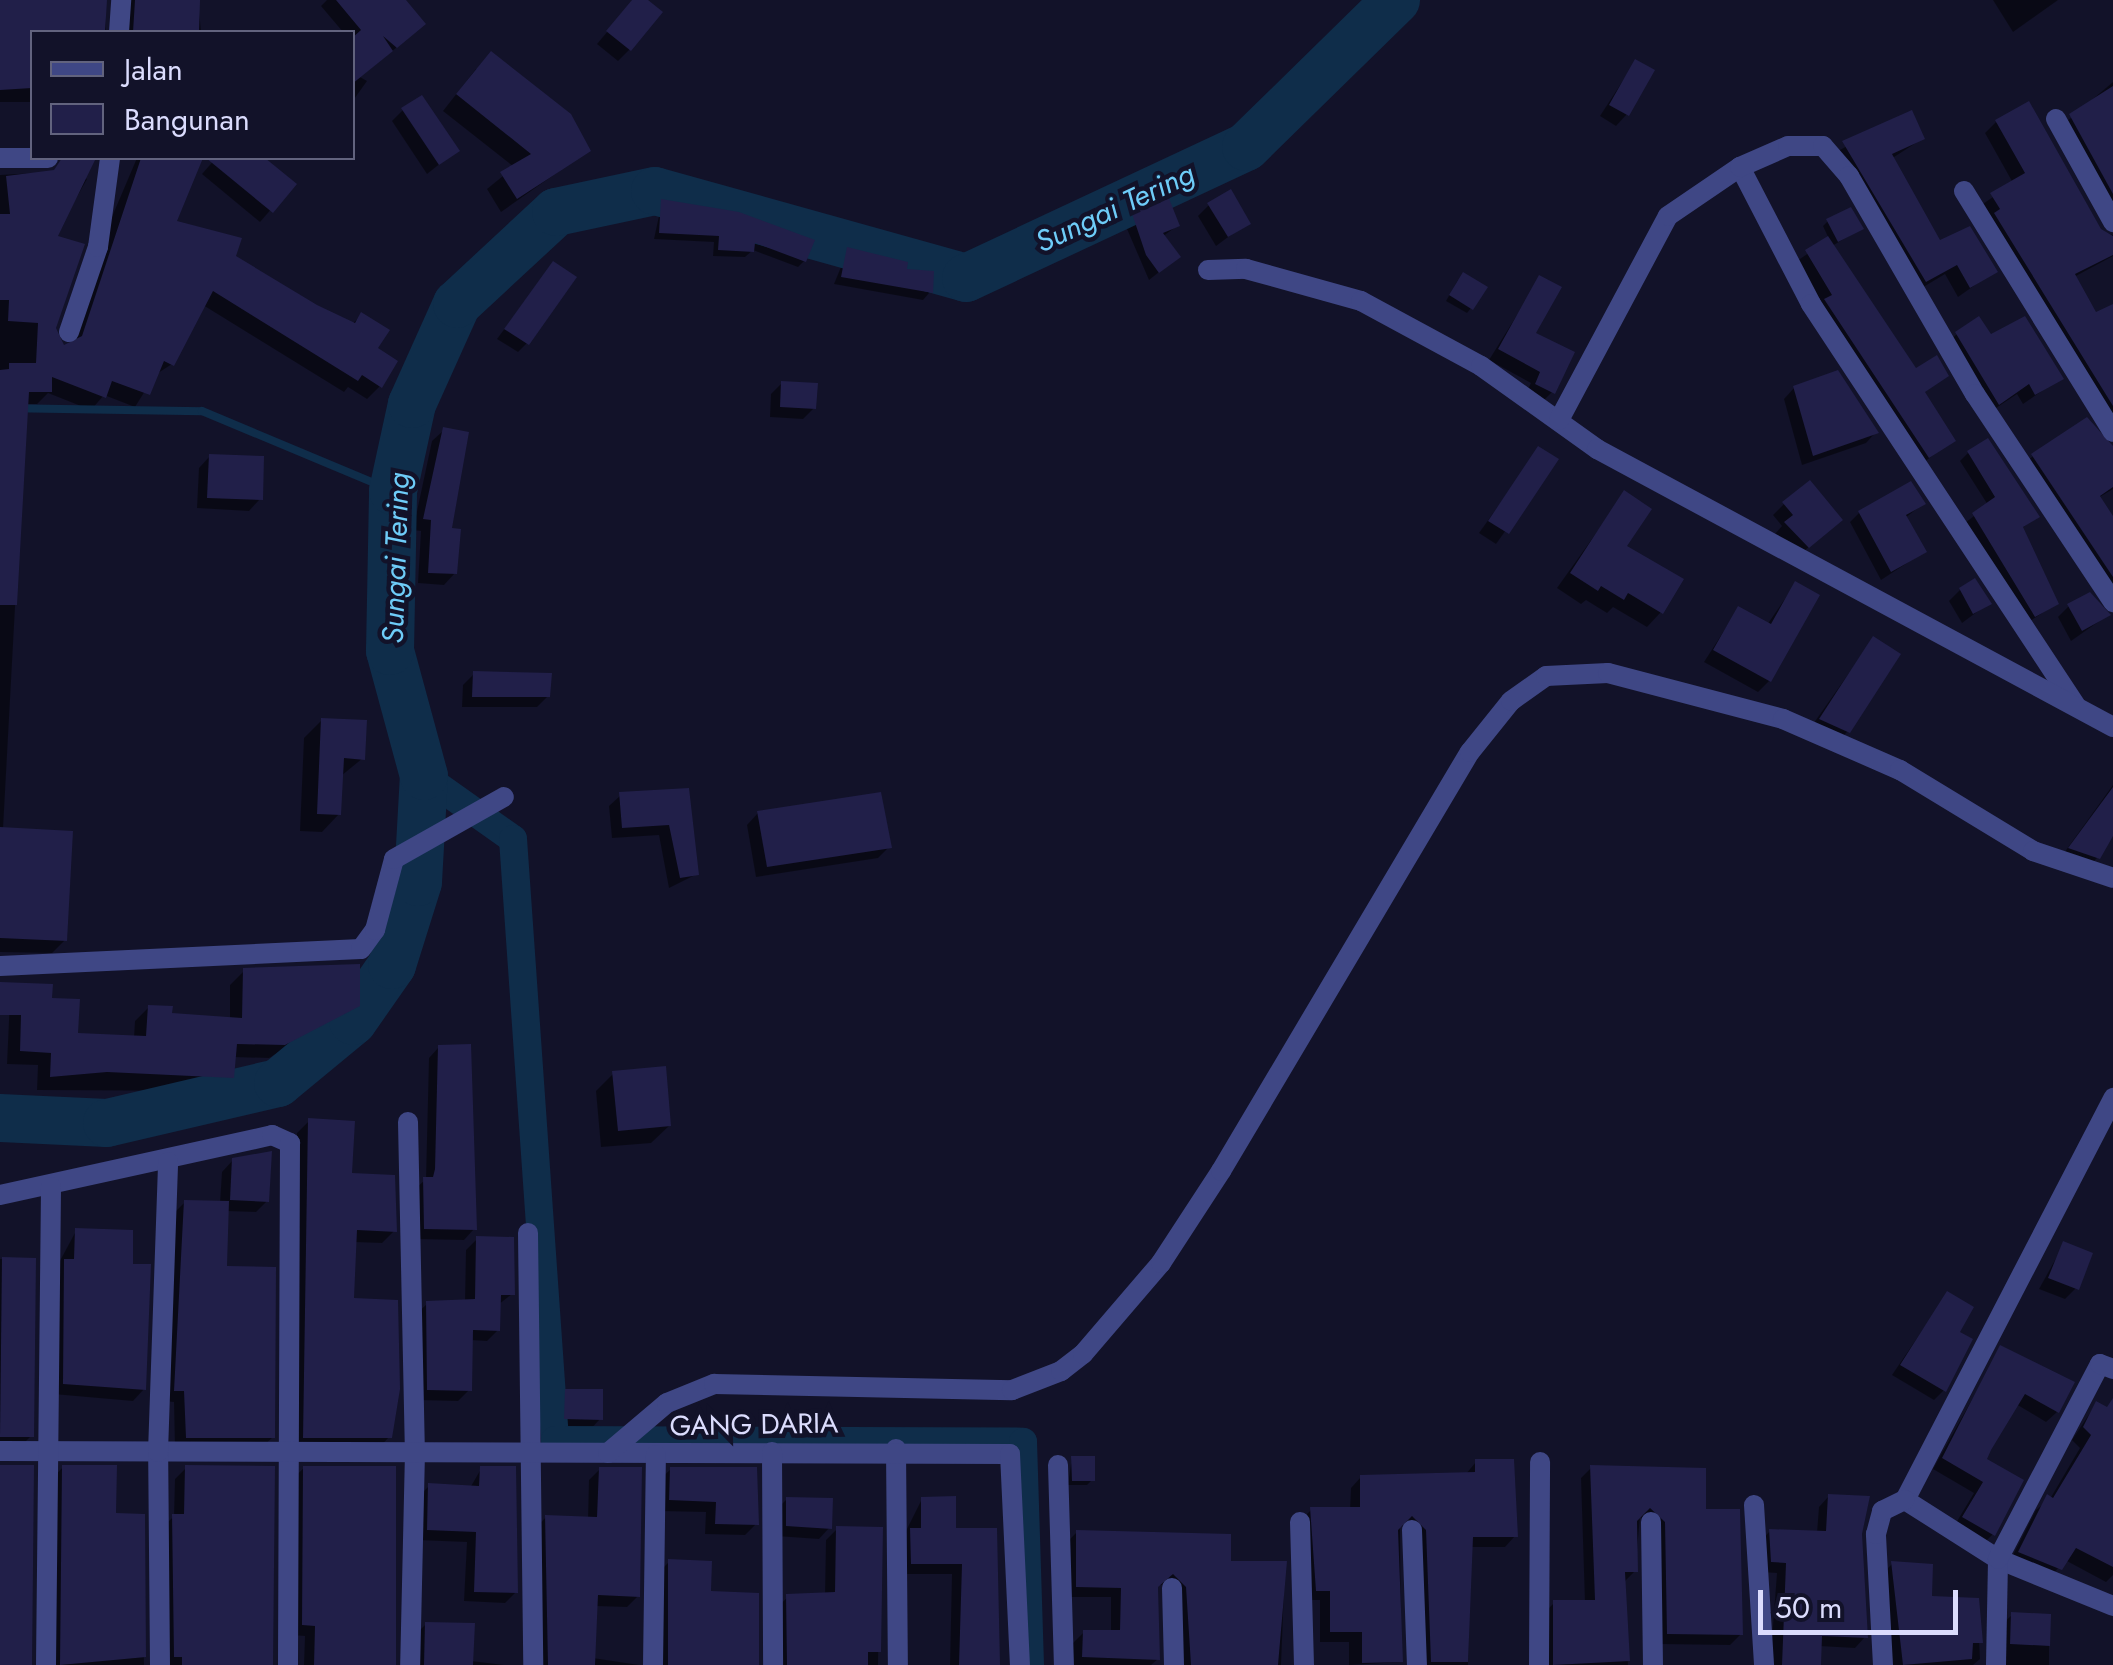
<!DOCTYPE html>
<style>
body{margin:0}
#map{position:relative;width:2113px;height:1665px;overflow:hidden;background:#121229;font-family:Jost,sans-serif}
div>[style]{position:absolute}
.shadow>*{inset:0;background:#0007}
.stream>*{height:8px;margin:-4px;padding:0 4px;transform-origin:4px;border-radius:4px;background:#0f2d4a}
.canal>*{height:28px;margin:-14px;padding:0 14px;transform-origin:14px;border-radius:14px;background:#0f2d4a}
.river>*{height:48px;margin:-24px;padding:0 24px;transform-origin:24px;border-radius:24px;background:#0f2d4a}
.building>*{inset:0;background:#211f49}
.minor>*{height:20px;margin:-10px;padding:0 10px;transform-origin:10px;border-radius:10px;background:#3f4785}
span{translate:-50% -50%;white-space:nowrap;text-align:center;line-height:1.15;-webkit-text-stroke:9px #121229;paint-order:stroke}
.street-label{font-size:28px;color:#dbdcfd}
.water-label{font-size:30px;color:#6eccf8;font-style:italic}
.legend{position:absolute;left:30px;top:30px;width:325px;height:130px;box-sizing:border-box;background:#121229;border:2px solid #62637e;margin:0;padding:12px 18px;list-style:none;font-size:30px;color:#dbdcfd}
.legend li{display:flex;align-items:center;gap:20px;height:50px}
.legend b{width:50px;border:2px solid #62637e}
.scale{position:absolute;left:1758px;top:1590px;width:200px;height:45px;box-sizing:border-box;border:5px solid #dbdcfd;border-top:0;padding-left:12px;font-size:30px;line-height:35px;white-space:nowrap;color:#dbdcfd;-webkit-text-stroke:8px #121229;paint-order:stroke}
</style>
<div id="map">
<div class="shadow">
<i style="clip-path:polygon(0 0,105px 0,106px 32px,32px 32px,32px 102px,0 102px)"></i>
<i style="clip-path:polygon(115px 0,198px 0,201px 32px,120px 32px)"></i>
<i style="clip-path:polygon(327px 0,402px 0,412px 35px,360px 77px,367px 81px,352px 102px,352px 32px,343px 32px,321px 6px)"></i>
<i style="clip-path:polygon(634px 0,644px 0,629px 50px,618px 61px,597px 44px)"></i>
<i style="clip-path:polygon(1993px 0,2058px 0,2013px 32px)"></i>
<i style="clip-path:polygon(1635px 62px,1627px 114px,1616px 126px,1600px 116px)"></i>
<i style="clip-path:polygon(476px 69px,588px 151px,501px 212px,487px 189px,514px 167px,443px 111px)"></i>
<i style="clip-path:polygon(2113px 82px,2113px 225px,2059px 128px)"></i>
<i style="clip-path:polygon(403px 110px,456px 151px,427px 174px,392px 121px)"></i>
<i style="clip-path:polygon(1911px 113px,1922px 139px,1891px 159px,1939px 244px,1995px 271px,1958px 297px,1945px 274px,1915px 292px,1832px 154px)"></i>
<i style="clip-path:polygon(1996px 122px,2099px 231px,2113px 235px,2113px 256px,2074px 277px,2095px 316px,2113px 306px,2113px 438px,1980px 206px,2013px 183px,1985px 133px)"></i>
<i style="clip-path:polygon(137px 158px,201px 158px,174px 223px,316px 307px,352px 324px,361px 316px,380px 386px,367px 399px,348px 387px,344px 392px,203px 305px,172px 364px,155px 375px,135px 407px,104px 395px,91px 410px,48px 393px,37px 404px,26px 404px,3px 829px,65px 940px,52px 953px,0 952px,0 175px,54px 172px,61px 165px,87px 179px,54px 238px,53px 328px,57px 344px,71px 348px,103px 238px)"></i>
<i style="clip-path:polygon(216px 158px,261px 158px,293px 184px,260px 222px,202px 174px)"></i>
<i style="clip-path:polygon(1128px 198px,1177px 226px,1162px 237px,1168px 265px,1149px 280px,1118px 208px)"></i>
<i style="clip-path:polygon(662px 202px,804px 261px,798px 267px,753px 250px,745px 257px,713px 256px,714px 242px,654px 239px)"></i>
<i style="clip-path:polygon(1209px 205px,1247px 223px,1216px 246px,1198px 216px)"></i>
<i style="clip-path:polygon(1828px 221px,1861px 229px,1832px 246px,1915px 372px,1946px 376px,1923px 393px,1953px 440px,1919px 466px,1817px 310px,1823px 304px,1797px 261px,1829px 239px,1823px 226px)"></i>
<i style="clip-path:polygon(848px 250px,904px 272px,930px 292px,923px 300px,834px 284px)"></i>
<i style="clip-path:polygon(545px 274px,527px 343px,518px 352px,497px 339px)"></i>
<i style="clip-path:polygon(1540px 278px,1532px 335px,1552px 392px,1541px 403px,1525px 395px,1531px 383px,1489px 360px)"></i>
<i style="clip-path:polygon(1458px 280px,1471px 308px,1467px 313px,1446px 301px)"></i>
<i style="clip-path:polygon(1957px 334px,1990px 337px,2061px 378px,2023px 404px,2017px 394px,1987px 414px,1945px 345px)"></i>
<i style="clip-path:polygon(782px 383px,814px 408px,803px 419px,770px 417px,771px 394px)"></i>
<i style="clip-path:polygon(1794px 388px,1876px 432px,1866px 443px,1802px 465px,1784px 399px)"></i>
<i style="clip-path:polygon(444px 430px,455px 573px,444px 585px,418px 583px,421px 531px,413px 530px,432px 441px)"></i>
<i style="clip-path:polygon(2113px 446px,2113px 489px,2098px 498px,2113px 522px,2113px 605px,2021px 467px,2033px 456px)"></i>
<i style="clip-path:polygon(1539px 449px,1556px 460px,1496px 544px,1479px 533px)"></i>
<i style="clip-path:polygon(1968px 453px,2037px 516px,2021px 529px,2056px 604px,2027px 623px,1965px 523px,1988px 505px,1960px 461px)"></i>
<i style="clip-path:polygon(210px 456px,260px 499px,249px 511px,197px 508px,199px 468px)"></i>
<i style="clip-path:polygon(1624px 494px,1624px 547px,1661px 612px,1647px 627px,1613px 607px,1607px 613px,1586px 600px,1581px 604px,1557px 588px)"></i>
<i style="clip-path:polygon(1784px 504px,1829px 530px,1797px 557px,1775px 534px,1782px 526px,1773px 515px)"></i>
<i style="clip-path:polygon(1923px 504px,1905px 518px,1924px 552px,1881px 580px,1850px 522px,1859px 513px)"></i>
<i style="clip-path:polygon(1795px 584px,1769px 681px,1758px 692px,1704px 662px,1738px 609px,1767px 625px)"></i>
<i style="clip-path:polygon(1960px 590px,1989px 603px,1962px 623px,1949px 601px)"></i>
<i style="clip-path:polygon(2069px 606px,2108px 615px,2071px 641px,2058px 617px)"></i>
<i style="clip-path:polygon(1873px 639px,1848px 731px,1830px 749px,1804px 737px)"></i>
<i style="clip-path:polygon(474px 674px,548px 696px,537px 707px,462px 707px,463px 685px)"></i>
<i style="clip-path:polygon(322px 720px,363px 758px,341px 776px,339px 814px,322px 832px,300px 831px,304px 738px)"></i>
<i style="clip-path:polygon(2113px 785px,2113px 835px,2098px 857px,2086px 869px,2059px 860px)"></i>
<i style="clip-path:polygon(687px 790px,697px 874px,669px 888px,659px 835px,612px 838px,609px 806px,621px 795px)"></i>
<i style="clip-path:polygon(758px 813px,889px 847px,878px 858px,756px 877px,747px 825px)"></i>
<i style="clip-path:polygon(244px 971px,357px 1005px,269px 1058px,233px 1057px,232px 1077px,218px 1091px,37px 1090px,38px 1065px,7px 1064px,10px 999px,49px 1000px,76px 1036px,134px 1038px,135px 1021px,149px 1007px,170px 1016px,230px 1020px,230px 985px)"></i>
<i style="clip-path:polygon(439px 1047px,474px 1229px,464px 1240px,415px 1239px,414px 1190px,426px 1179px,429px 1058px)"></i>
<i style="clip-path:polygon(613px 1074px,669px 1126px,651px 1143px,601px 1147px,596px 1091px)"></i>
<i style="clip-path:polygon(309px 1121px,394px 1231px,382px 1243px,354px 1242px,351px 1301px,389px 1437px,377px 1450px,292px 1449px,297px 1133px)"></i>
<i style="clip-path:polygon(233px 1160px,267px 1201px,256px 1212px,226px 1211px,224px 1268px,273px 1437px,261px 1448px,175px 1448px,174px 1402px,164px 1401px,174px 1213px,185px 1202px,220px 1203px,222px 1172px)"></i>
<i style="clip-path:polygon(76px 1231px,144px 1389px,133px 1401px,53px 1394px,54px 1272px)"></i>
<i style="clip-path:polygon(477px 1239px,512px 1294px,498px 1305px,498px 1330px,487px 1341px,470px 1340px,469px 1390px,458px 1401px,417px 1400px,415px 1315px,427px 1304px,465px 1302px,466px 1250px)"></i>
<i style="clip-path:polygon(2064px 1244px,2076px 1288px,2065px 1299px,2039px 1289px)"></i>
<i style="clip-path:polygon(0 1259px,34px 1260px,31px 1436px,20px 1447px,0 1448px)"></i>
<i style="clip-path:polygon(1947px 1294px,1956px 1333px,1944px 1390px,1934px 1400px,1892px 1375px)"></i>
<i style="clip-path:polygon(2001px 1348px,2057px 1412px,2046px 1422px,2016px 1404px,1984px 1460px,1993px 1534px,1982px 1545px,1953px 1528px,1974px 1493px,1933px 1469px)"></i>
<i style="clip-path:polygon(566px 1391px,600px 1419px,589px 1431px,554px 1430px,554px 1402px)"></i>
<i style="clip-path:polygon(2096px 1404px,2113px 1413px,2113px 1575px,2106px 1582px,2065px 1560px,2047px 1581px,2009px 1563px,2036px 1510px,2050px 1499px,2080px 1448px,2072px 1440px)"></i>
<i style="clip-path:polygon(1072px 1458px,1092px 1480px,1087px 1485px,1068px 1485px)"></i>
<i style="clip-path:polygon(1476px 1462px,1515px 1536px,1505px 1547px,1470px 1547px,1468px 1665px,1421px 1665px,1416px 1541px,1400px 1525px,1401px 1662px,1349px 1665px,1349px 1642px,1320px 1642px,1320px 1600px,1306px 1600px,1301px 1520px,1311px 1510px,1350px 1510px,1351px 1488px,1361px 1477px,1465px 1475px)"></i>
<i style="clip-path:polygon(63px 1467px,114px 1516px,142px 1516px,144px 1665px,50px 1665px,52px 1479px)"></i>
<i style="clip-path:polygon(186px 1468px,270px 1665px,164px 1665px,162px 1528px,174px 1516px,175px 1479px)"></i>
<i style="clip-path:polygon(304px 1468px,394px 1665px,304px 1665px,305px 1636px,292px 1635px,292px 1479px)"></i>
<i style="clip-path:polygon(1591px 1468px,1704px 1511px,1741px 1634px,1730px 1645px,1658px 1644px,1655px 1532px,1640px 1517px,1635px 1571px,1623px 1583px,1628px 1665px,1542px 1665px,1543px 1614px,1554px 1603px,1585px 1603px,1581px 1478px)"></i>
<i style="clip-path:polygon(481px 1469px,516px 1592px,505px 1603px,464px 1601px,467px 1542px,417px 1540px,418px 1497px,429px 1486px,470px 1488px)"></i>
<i style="clip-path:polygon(600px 1469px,638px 1596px,627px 1607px,595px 1606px,593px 1658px,639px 1665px,537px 1665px,535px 1529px,546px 1517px,588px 1519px,589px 1480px)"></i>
<i style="clip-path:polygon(671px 1469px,756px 1524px,745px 1535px,705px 1534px,706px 1512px,659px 1511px,659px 1480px)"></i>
<i style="clip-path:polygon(1829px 1496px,1860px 1534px,1865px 1637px,1855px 1648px,1819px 1646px,1818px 1665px,1770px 1665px,1777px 1573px,1762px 1572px,1760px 1542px,1770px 1531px,1817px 1533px,1819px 1507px)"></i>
<i style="clip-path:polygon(787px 1499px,830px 1527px,819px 1539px,776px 1536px,776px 1510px)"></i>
<i style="clip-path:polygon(922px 1499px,954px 1531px,1000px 1665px,950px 1665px,952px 1574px,901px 1574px,901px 1541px)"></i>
<i style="clip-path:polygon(837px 1529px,880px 1530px,878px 1665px,776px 1665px,776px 1608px,788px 1597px,825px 1595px,826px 1540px)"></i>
<i style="clip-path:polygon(1077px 1532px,1229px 1564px,1285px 1564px,1281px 1665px,1178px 1665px,1167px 1585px,1156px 1585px,1158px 1659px,1151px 1665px,1072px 1665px,1073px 1643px,1084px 1632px,1111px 1632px,1111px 1597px,1066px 1597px,1066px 1543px)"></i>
<i style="clip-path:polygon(669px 1562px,709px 1593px,757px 1665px,658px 1665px,658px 1573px)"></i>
<i style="clip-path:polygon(1892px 1564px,1929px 1598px,1977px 1601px,1980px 1659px,1973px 1665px,1887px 1665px,1882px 1574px)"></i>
<i style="clip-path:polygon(2012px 1615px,2049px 1616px,2049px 1665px,1997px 1665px,2000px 1626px)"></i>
<i style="clip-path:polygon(426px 1624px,471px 1661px,504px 1665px,413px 1665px,415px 1635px)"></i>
</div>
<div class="stream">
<i style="left:0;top:408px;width:202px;rotate:0.9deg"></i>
<i style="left:202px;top:411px;width:207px;rotate:22.7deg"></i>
</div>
<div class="canal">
<i style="left:424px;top:776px;width:109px;rotate:35.3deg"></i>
<i style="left:513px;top:839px;width:602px;rotate:86deg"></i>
<i style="left:555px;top:1440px;width:468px;rotate:0.2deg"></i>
<i style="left:1023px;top:1442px;width:223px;rotate:88.2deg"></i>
</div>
<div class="river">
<i style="left:0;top:1118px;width:107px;rotate:2.7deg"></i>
<i style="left:107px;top:1123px;width:176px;rotate:-13.2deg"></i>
<i style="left:278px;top:1083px;width:97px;rotate:-39.6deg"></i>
<i style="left:353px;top:1021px;width:68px;rotate:-55.1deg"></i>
<i style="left:392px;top:965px;width:87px;rotate:-72.6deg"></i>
<i style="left:418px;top:882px;width:106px;rotate:-86.8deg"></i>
<i style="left:424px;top:776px;width:130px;rotate:-105.2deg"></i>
<i style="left:390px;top:651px;width:160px;rotate:-88.9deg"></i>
<i style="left:393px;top:491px;width:89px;rotate:-77.7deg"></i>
<i style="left:412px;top:404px;width:110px;rotate:-65.8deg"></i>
<i style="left:457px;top:304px;width:135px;rotate:-42.9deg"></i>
<i style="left:556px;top:212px;width:101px;rotate:-12deg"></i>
<i style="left:655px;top:191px;width:323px;rotate:15.6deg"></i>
<i style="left:966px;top:278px;width:309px;rotate:-25.1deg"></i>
<i style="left:1246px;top:147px;width:210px;rotate:-44.4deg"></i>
</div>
<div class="building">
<i style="clip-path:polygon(0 0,107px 0,105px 32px,32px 32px,32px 88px,0 90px)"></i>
<i style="clip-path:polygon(135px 0,200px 0,199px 32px,133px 32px)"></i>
<i style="clip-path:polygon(336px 0,406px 0,426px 24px,397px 48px,383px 36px,393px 51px,352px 84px,352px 38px,361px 30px)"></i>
<i style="clip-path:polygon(632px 0,648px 0,663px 12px,631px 51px,606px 31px)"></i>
<i style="clip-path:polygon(491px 51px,571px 114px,591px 151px,517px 199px,500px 172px,531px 154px,456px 94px)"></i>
<i style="clip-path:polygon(1635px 59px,1655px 70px,1629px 116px,1609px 105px)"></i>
<i style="clip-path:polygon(2113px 86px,2113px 194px,2069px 114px)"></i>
<i style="clip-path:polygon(422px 95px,460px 151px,439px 165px,401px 108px)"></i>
<i style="clip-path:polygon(2029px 101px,2101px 229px,2113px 236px,2113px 255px,2075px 274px,2096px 312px,2113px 304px,2113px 406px,1994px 213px,2000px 209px,1990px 193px,2025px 173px,1995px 120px)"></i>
<i style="clip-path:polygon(1912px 110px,1925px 139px,1892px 154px,1940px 240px,1970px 226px,1998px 272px,1970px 288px,1957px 265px,1926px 282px,1842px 141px)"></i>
<i style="clip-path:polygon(62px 158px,96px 158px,58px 236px,85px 244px,56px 328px,64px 345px,82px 336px,141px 158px,203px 158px,177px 221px,242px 238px,236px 256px,317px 305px,355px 323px,361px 312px,390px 330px,378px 348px,398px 361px,382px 388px,362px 375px,358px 381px,213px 291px,174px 366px,164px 361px,150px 395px,112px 381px,106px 398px,52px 377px,52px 392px,29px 392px,17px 605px,0 605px,0 370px,9px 369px,9px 363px,36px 363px,38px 323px,8px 321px,9px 300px,0 300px,0 214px,10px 214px,6px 176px,54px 170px)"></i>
<i style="clip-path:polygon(206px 158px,265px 158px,297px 184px,273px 213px)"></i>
<i style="clip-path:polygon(1231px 189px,1251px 224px,1228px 237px,1207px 203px)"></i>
<i style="clip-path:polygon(1132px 193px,1142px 206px,1168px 196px,1180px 226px,1163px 233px,1181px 257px,1159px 273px,1146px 255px,1126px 196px)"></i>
<i style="clip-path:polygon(661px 199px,739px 212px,815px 240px,806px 262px,755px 243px,754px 252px,718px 250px,719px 236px,659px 233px)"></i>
<i style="clip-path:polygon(1851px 207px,1864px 229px,1838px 242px,1826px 219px)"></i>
<i style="clip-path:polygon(1828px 236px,1916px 368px,1937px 355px,1949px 376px,1925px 392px,1956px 441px,1929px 458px,1824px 299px,1832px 295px,1805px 250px)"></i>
<i style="clip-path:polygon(847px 247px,908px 262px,907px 269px,934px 271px,933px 293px,841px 277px)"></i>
<i style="clip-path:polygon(553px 261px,577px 277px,529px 345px,504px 329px)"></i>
<i style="clip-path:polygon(1463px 272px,1488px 287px,1473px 310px,1449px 295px)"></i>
<i style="clip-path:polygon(1539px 275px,1562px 287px,1536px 333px,1575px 352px,1555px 394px,1535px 384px,1540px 372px,1498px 349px)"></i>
<i style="clip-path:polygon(1979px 316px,1991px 334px,2025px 316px,2064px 379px,2035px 395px,2029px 384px,1999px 405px,1955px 332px)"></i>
<i style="clip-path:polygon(1838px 370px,1879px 433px,1813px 456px,1793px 386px)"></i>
<i style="clip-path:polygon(781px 381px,818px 383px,816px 409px,780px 407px)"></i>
<i style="clip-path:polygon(2087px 417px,2113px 446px,2113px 487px,2100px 496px,2113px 516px,2113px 577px,2031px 454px)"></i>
<i style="clip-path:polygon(443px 427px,469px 432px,452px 528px,461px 529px,457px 574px,428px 573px,431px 520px,423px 519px)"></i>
<i style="clip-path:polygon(1988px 438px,2040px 517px,2023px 527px,2059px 604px,2035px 617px,1972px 513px,1995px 497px,1967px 451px)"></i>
<i style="clip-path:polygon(1538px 446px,1559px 459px,1509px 534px,1488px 521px)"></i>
<i style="clip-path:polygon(209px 454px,264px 456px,263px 500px,207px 498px)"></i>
<i style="clip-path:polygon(1810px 480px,1843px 520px,1809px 548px,1784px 522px,1793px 515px,1782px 502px)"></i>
<i style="clip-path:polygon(1911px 481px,1926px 504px,1906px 515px,1927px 552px,1891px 572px,1858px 511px)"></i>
<i style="clip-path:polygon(1624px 490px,1652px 509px,1627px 546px,1684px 579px,1663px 614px,1628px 593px,1624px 600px,1601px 586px,1598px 591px,1570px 573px)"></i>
<i style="clip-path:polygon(1975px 578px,1992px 604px,1973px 614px,1959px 588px)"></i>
<i style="clip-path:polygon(1795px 581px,1820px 595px,1771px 682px,1713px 650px,1738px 606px,1771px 624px)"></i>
<i style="clip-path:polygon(2090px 592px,2111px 615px,2082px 631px,2067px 604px)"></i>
<i style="clip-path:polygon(1873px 636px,1901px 654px,1850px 733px,1819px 719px)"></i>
<i style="clip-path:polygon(473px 671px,552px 673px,550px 697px,472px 697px)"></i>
<i style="clip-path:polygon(321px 718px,367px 720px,365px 760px,344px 758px,341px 815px,317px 814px)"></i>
<i style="clip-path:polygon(2113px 787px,2113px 836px,2100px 859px,2068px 848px)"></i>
<i style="clip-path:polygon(689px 788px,699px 875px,680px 878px,669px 825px,622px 828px,619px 792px)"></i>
<i style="clip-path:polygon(881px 792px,892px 848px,767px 867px,757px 811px)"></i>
<i style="clip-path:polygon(0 827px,73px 831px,67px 941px,0 938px)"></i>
<i style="clip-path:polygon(360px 964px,360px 1006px,285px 1045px,237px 1044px,234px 1078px,107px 1072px,50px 1077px,51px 1053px,20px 1051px,21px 1015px,0 1015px,0 982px,53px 984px,52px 998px,80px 999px,78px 1033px,146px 1036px,148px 1005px,173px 1006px,172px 1013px,242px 1018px,243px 968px)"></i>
<i style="clip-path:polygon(471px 1044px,477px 1230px,424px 1229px,423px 1177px,433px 1177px,435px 1169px,438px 1045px)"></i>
<i style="clip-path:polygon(666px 1066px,671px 1126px,618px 1131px,612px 1071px)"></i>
<i style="clip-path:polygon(308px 1118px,355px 1121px,352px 1173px,395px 1175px,397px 1232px,357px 1230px,354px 1298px,398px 1300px,400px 1389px,392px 1438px,303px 1438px)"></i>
<i style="clip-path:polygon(272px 1151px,269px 1202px,230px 1200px,232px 1158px)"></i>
<i style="clip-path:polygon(184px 1200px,229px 1201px,227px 1266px,276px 1267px,275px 1438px,186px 1438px,184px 1391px,174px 1391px)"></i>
<i style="clip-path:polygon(75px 1228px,133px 1230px,133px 1264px,151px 1264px,146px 1390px,63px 1384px,64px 1259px,74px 1259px)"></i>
<i style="clip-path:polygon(476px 1236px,514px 1237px,515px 1295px,501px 1295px,500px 1331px,473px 1330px,472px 1391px,427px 1390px,426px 1301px,475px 1299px)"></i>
<i style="clip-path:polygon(2063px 1241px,2093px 1253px,2079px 1290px,2048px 1278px)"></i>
<i style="clip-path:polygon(2px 1257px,36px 1258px,34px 1437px,0 1437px)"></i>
<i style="clip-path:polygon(1947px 1291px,1974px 1307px,1960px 1332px,1973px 1339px,1946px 1392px,1900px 1365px)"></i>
<i style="clip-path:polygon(2000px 1345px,2075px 1382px,2059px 1413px,2025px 1394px,1991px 1450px,1987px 1459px,2024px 1480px,1995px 1536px,1962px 1517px,1983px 1482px,1942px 1458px)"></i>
<i style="clip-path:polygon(565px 1389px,603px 1389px,603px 1420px,564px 1419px)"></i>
<i style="clip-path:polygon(2113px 1398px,2113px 1567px,2076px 1548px,2062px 1570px,2018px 1552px,2047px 1494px,2053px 1498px,2091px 1435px,2083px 1427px,2096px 1401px,2107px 1407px)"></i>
<i style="clip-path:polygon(1071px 1456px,1095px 1456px,1095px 1481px,1072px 1481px)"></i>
<i style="clip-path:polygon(1475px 1459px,1514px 1459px,1518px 1537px,1473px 1537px,1468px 1662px,1431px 1662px,1426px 1530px,1412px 1516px,1398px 1530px,1403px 1662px,1362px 1663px,1362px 1632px,1330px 1632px,1330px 1591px,1316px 1591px,1310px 1507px,1360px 1507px,1360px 1475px,1475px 1472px)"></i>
<i style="clip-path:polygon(0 1465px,34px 1465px,32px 1665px,0 1665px)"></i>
<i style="clip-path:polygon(62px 1465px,117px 1465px,116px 1513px,145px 1514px,146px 1657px,60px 1665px)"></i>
<i style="clip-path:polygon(185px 1465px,275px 1466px,273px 1665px,182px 1665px,182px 1657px,174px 1657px,172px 1514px,184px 1514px)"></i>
<i style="clip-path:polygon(1590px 1465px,1706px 1468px,1706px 1509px,1740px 1509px,1743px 1635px,1667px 1634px,1665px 1522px,1650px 1508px,1637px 1521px,1638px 1572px,1625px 1572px,1630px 1661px,1553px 1665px,1553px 1600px,1595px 1600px)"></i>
<i style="clip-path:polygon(303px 1466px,396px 1466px,396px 1665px,314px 1665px,315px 1626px,302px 1625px)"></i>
<i style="clip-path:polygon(480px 1466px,516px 1466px,518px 1593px,474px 1592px,476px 1532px,427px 1530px,428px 1483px,479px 1486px)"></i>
<i style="clip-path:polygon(599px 1467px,642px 1467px,640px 1597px,598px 1595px,595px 1665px,548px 1665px,545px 1515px,597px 1517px)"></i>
<i style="clip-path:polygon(670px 1467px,757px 1467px,759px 1525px,715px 1524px,716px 1502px,669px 1500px)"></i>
<i style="clip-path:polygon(1828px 1494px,1870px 1496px,1862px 1534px,1868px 1638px,1822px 1636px,1821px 1665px,1782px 1665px,1786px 1563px,1771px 1562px,1769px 1529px,1826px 1531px)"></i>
<i style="clip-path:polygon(956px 1496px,956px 1528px,997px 1528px,1000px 1665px,959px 1665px,962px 1564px,911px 1564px,910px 1528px,921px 1528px,921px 1497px)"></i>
<i style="clip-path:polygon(786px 1497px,833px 1498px,832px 1529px,786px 1526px)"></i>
<i style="clip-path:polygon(836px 1526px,883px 1527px,881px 1652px,868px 1652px,868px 1665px,787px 1665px,786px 1594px,835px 1592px)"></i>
<i style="clip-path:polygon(1076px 1530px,1231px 1534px,1231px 1561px,1287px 1561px,1278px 1665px,1191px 1665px,1186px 1587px,1173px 1574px,1158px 1587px,1160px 1660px,1082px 1657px,1083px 1630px,1120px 1630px,1121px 1588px,1076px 1587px)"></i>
<i style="clip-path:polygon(668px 1559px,712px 1561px,711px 1591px,759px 1593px,759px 1665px,668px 1665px)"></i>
<i style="clip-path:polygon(1891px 1561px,1933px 1564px,1932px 1596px,1979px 1598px,1983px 1643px,1973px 1643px,1972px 1659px,1903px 1665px)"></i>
<i style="clip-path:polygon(2011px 1612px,2051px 1614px,2050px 1646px,2010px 1644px)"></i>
<i style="clip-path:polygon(425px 1622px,475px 1623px,473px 1665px,424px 1665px)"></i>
</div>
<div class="minor">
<i style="left:119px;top:32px;width:32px;rotate:-86deg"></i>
<i style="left:2056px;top:119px;width:118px;rotate:61deg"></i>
<i style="left:0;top:158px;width:48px"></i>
<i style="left:1740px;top:167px;width:154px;rotate:62.6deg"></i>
<i style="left:1811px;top:304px;width:480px;rotate:56.6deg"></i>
<i style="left:1964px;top:191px;width:283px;rotate:58.3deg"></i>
<i style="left:1208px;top:270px;width:38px;rotate:-2deg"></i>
<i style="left:1246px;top:269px;width:119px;rotate:15.5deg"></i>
<i style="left:1361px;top:301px;width:136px;rotate:28.4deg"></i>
<i style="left:1481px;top:366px;width:143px;rotate:35.6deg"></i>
<i style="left:1597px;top:449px;width:586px;rotate:28.31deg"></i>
<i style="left:69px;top:332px;width:90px;rotate:-71.2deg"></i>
<i style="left:98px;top:247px;width:90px;rotate:-82.3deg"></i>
<i style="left:1559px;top:420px;width:231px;rotate:-61.9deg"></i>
<i style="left:1668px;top:216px;width:87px;rotate:-34.2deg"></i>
<i style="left:1740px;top:167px;width:52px;rotate:-23.6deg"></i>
<i style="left:1788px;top:146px;width:35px"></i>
<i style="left:1823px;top:146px;width:40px;rotate:49deg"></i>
<i style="left:1849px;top:176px;width:252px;rotate:60deg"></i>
<i style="left:1975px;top:394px;width:250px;rotate:56.4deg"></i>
<i style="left:0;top:966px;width:361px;rotate:-2.7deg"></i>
<i style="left:361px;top:949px;width:24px;rotate:-54deg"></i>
<i style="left:375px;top:930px;width:73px;rotate:-75deg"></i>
<i style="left:394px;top:859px;width:126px;rotate:-29.4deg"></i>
<i style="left:408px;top:1122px;width:330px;rotate:88.8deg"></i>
<i style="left:415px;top:1452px;width:213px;rotate:91.3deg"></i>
<i style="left:0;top:1195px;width:279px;rotate:-12.4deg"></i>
<i style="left:272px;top:1135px;width:20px;rotate:24deg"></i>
<i style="left:290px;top:1143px;width:522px;rotate:90.22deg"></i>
<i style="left:528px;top:1233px;width:432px;rotate:89.3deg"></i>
<i style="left:896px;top:1449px;width:216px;rotate:89.5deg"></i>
<i style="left:0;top:1451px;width:1010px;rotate:0.17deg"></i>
<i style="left:1010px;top:1454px;width:211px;rotate:87.3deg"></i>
<i style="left:772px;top:1452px;width:213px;rotate:89.7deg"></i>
<i style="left:608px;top:1453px;width:77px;rotate:-40.3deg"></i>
<i style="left:667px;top:1403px;width:51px;rotate:-22deg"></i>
<i style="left:714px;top:1384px;width:298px;rotate:1.2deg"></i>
<i style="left:1012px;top:1390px;width:53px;rotate:-21.2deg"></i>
<i style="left:1061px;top:1371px;width:28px;rotate:-38deg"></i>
<i style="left:1083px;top:1354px;width:120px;rotate:-49.4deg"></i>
<i style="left:1161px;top:1263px;width:110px;rotate:-56.9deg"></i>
<i style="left:1221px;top:1171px;width:487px;rotate:-59.3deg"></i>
<i style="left:1470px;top:752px;width:65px;rotate:-51.2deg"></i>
<i style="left:1511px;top:701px;width:43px;rotate:-35.5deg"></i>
<i style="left:1546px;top:676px;width:62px;rotate:-2.8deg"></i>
<i style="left:1608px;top:673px;width:181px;rotate:14.7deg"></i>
<i style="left:1783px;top:719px;width:128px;rotate:23.6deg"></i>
<i style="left:1900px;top:770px;width:156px;rotate:31.3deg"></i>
<i style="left:2033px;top:851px;width:84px;rotate:18.6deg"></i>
<i style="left:1058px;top:1465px;width:200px;rotate:88.3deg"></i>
<i style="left:1905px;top:1500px;width:453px;rotate:-62.6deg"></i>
<i style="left:1905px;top:1500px;width:110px;rotate:32.4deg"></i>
<i style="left:1998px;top:1559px;width:124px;rotate:22.2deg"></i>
<i style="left:1754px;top:1505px;width:160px;rotate:86.4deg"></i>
<i style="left:1300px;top:1522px;width:143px;rotate:88.4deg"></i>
<i style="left:1651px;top:1522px;width:143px;rotate:89.2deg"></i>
<i style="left:1412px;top:1530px;width:135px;rotate:87.9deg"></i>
<i style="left:1172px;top:1588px;width:77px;rotate:88.5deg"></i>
<i style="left:46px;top:1665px;width:478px;rotate:-89.4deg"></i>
<i style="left:160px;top:1665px;width:213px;rotate:-90.5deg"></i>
<i style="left:158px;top:1452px;width:290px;rotate:-88deg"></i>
<i style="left:653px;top:1665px;width:210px;rotate:-89.2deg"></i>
<i style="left:1539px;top:1665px;width:203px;rotate:-89.7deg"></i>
<i style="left:1883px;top:1665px;width:131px;rotate:-93.1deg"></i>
<i style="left:1876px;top:1534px;width:24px;rotate:-75deg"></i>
<i style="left:1882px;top:1511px;width:25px;rotate:-26deg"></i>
<i style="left:1996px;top:1665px;width:106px;rotate:-88.9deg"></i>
<i style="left:1998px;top:1559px;width:220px;rotate:-62.4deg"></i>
<i style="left:2100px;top:1364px;width:14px;rotate:21deg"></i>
</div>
<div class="street-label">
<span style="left:754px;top:1425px;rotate:-1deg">GANG DARIA</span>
</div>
<div class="water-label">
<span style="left:1115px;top:208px;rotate:-25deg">Sungai Tering</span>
<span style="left:396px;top:558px;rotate:-88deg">Sungai Tering</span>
</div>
<ul class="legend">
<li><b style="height:12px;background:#3f4785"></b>Jalan</li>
<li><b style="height:28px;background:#211f49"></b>Bangunan</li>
</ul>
<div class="scale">50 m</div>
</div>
